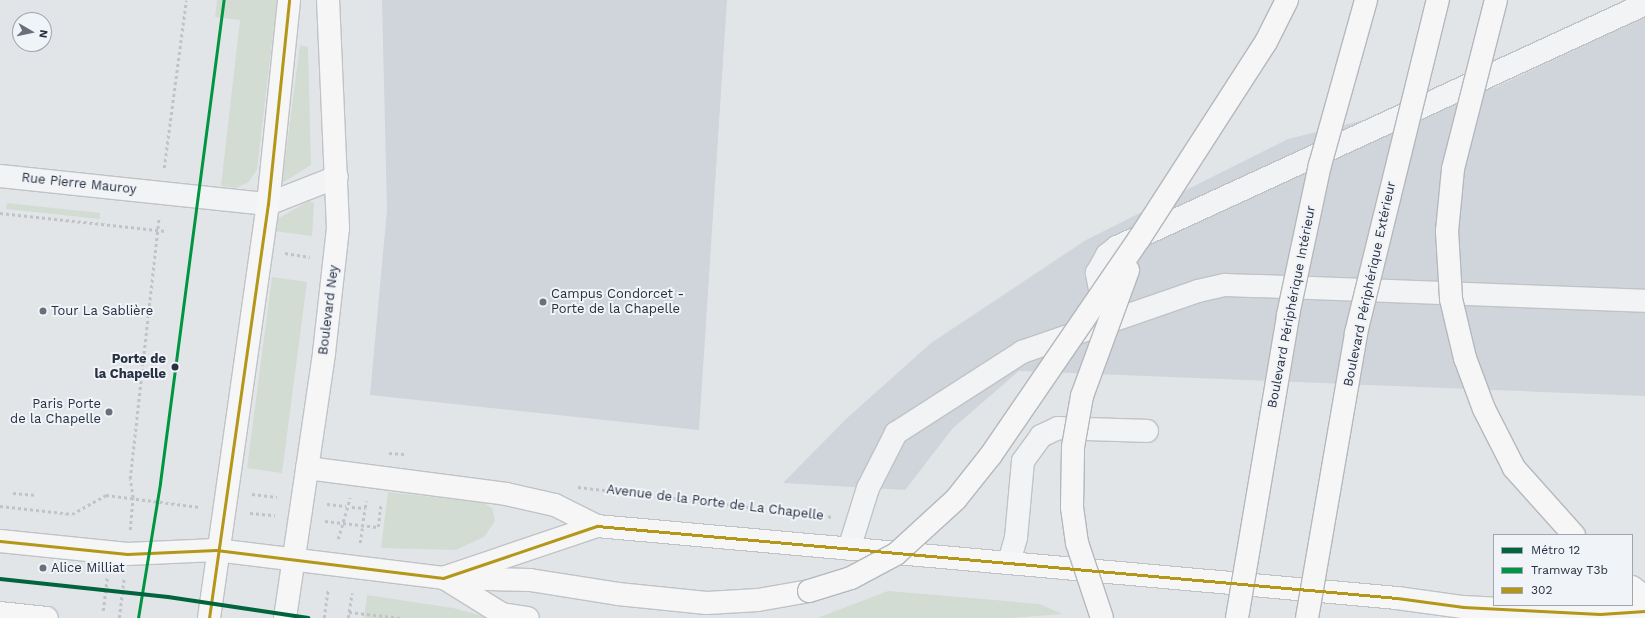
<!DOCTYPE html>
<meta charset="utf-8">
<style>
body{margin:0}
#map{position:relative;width:1645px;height:618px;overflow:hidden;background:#e2e5e8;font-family:"Work Sans",sans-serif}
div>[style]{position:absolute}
.built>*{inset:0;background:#d0d4db}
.green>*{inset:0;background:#d2dcd3}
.path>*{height:2.5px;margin-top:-1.25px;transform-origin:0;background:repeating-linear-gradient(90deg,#c1c3c8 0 3px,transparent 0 6px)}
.roads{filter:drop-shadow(1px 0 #c0c3c6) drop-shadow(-1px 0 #c0c3c6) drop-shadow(0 1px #c0c3c6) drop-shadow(0 -1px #c0c3c6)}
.minor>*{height:22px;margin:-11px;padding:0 11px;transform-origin:11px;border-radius:11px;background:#f2f3f4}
.major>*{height:22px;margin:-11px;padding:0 11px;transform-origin:11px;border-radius:11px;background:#f6f6f7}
.highway>*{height:22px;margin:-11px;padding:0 11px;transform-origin:11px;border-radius:11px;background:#f6f6f7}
.bridges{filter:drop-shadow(1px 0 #b4b8bd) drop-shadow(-1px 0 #b4b8bd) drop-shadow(0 1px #b4b8bd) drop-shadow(0 -1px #b4b8bd)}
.highway-bridge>*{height:22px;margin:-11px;padding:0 11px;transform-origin:11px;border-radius:11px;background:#f6f6f7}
.bus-1>*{height:3px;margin:-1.5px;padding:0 1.5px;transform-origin:1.5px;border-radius:1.5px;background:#b49618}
.tram-1>*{height:3px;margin:-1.5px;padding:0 1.5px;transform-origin:1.5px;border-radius:1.5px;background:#009641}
.metro-1>*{height:4px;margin:-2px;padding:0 2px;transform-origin:2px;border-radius:2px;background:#00643c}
.dots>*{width:11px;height:11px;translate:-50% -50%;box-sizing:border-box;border:2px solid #f0f3f7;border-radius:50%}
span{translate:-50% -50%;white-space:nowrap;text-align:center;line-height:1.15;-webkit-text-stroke:4px #f0f3f7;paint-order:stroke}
.street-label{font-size:13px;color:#283142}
.poi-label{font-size:13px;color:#283142}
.left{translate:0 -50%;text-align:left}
.right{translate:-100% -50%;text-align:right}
.stop-label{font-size:13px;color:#283142;font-weight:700}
.legend{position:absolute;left:1493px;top:534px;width:140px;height:72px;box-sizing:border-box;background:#f0f3f7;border:1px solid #a0a5af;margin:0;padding:5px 7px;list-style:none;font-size:12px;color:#283142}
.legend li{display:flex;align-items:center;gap:8px;height:20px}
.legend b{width:20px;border:1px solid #a0a5af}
.north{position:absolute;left:12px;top:12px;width:40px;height:40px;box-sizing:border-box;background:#f0f3f7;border:1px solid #a0a5af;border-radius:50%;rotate:99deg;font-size:11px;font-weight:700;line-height:16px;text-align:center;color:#283142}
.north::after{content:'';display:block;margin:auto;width:14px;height:18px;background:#69707c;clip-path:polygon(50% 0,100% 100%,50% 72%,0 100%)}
</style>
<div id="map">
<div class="built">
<i style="clip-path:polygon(382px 0,727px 0,699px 430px,370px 395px,387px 210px)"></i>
<i style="clip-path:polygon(1645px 17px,1645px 396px,1019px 371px,953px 428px,905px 490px,783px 483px,846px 419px,931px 343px,1086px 240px,1288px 139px,1496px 87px)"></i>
</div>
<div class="green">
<i style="clip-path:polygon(217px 0,277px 0,257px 169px,249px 182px,236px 188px,221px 186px,240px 20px,215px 17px)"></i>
<i style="clip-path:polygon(300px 45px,308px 47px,311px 165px,282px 183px)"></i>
<i style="clip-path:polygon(309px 201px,314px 203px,312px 236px,274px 231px,277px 219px)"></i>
<i style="clip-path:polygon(7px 203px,100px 213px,100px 219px,6px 209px)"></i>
<i style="clip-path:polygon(272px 277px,307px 282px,282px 473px,247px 468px)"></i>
<i style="clip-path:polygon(388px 492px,484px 503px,492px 508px,495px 521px,484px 537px,456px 550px,381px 548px)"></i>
<i style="clip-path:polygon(888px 591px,1040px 604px,1062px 614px,1013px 618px,817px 618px)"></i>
<i style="clip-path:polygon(367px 595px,453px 608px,490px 618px,364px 618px)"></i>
</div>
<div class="path">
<i style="left:164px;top:168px;width:169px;rotate:-82.5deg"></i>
<i style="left:0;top:213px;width:167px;rotate:6.2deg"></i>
<i style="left:285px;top:253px;width:25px;rotate:9deg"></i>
<i style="left:389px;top:453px;width:15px;rotate:4deg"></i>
<i style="left:578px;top:487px;width:257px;rotate:6.7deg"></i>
<i style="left:13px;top:493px;width:21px;rotate:5deg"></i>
<i style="left:252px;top:494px;width:25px;rotate:7deg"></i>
<i style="left:327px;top:504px;width:19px;rotate:6deg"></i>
<i style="left:0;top:506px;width:72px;rotate:6.3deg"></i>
<i style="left:72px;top:514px;width:39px;rotate:-29deg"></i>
<i style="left:106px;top:495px;width:94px;rotate:7.4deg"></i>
<i style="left:352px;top:507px;width:13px;rotate:4deg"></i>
<i style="left:365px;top:508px;width:7px;rotate:-82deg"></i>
<i style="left:250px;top:513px;width:25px;rotate:5deg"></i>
<i style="left:325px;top:521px;width:53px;rotate:6.5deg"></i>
<i style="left:378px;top:527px;width:24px;rotate:-83deg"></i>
<i style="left:363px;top:521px;width:13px;rotate:-81deg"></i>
<i style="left:130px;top:530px;width:32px;rotate:-85deg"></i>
<i style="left:133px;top:498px;width:19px;rotate:-99deg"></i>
<i style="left:130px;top:479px;width:264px;rotate:-83.7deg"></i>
<i style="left:338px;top:539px;width:43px;rotate:-73.7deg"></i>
<i style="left:360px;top:543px;width:15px;rotate:-82deg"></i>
<i style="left:103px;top:611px;width:34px;rotate:-83deg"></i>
<i style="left:349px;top:612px;width:52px;rotate:6.6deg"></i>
<i style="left:119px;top:618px;width:40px;rotate:-82.9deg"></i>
<i style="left:324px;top:618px;width:29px;rotate:-82deg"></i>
<i style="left:348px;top:618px;width:25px;rotate:-81deg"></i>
</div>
<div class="roads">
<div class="minor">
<i style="left:0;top:176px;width:269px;rotate:6deg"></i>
<i style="left:268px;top:204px;width:74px;rotate:-21.4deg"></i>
<i style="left:1104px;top:310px;width:38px;rotate:-101deg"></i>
<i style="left:1097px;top:273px;width:21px;rotate:-61deg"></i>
<i style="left:1107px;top:255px;width:13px;rotate:-39deg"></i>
<i style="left:1117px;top:247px;width:581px;rotate:-24.71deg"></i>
<i style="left:849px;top:549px;width:64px;rotate:-72.7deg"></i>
<i style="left:868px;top:488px;width:62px;rotate:-63deg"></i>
<i style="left:896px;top:433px;width:150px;rotate:-32.7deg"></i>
<i style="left:1022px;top:352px;width:186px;rotate:-19.1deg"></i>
<i style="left:1198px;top:291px;width:28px;rotate:-13deg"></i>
<i style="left:1225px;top:285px;width:33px;rotate:2deg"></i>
<i style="left:1258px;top:286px;width:387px;rotate:2.2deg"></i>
<i style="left:1009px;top:562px;width:25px;rotate:-74deg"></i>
<i style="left:1016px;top:538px;width:77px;rotate:-84.8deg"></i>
<i style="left:1023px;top:461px;width:31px;rotate:-54deg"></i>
<i style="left:1041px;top:436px;width:19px;rotate:-25deg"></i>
<i style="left:1058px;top:428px;width:89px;rotate:1.9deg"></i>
</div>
<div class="major">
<i style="left:307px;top:468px;width:201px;rotate:7.4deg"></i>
<i style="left:506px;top:494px;width:50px;rotate:12.7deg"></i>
<i style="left:555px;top:505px;width:47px;rotate:26.6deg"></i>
<i style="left:597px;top:526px;width:803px;rotate:5.14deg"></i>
<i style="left:1397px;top:598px;width:67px;rotate:7.8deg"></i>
<i style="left:1463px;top:607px;width:137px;rotate:2.9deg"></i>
<i style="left:1600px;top:614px;width:45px;rotate:-3.8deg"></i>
<i style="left:0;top:541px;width:128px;rotate:5.8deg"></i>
<i style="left:127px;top:554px;width:89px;rotate:-2.6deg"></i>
<i style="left:216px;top:550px;width:229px;rotate:7deg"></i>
<i style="left:443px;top:578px;width:163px;rotate:-18.7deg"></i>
<i style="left:0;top:613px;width:47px;rotate:6.1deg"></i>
<i style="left:209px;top:618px;width:418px;rotate:-81.9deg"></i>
<i style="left:268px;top:204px;width:205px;rotate:-84.1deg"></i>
<i style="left:285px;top:618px;width:268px;rotate:-81.6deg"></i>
<i style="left:324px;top:353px;width:126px;rotate:-83.6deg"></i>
<i style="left:338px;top:228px;width:228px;rotate:-92.5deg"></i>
</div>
<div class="highway">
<i style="left:443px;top:578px;width:87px;rotate:1.3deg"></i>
<i style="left:530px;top:580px;width:89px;rotate:9deg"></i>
<i style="left:618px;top:594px;width:89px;rotate:5.8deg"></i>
<i style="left:707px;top:603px;width:51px;rotate:-3.4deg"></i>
<i style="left:758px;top:600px;width:52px;rotate:-10deg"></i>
<i style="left:444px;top:578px;width:68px;rotate:31.8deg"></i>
<i style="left:502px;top:614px;width:26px;rotate:9deg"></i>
<i style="left:1632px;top:587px;width:16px;rotate:38deg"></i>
</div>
</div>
<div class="bridges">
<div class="highway-bridge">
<i style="left:1496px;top:0;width:174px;rotate:104.3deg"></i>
<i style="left:1453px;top:169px;width:62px;rotate:95.5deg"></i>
<i style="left:1447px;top:231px;width:68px;rotate:86.6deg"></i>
<i style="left:1451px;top:299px;width:61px;rotate:76.7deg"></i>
<i style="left:1465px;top:358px;width:54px;rotate:69.6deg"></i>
<i style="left:1484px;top:409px;width:66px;rotate:63deg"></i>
<i style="left:1514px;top:468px;width:90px;rotate:48.2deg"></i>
<i style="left:809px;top:591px;width:44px;rotate:-17.2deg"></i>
<i style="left:851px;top:578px;width:51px;rotate:-28.1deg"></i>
<i style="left:896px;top:554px;width:81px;rotate:-42.5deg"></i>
<i style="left:956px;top:499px;width:56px;rotate:-51.5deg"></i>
<i style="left:991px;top:455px;width:262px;rotate:-55.6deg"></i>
<i style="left:1139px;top:239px;width:234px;rotate:-57.2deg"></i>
<i style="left:1266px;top:42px;width:47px;rotate:-63.4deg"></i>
<i style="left:1102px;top:618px;width:79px;rotate:-108.4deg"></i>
<i style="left:1077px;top:543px;width:36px;rotate:-98deg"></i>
<i style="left:1072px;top:507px;width:60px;rotate:-89deg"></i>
<i style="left:1073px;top:447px;width:52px;rotate:-80deg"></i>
<i style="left:1082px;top:396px;width:134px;rotate:-69.9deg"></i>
<i style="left:1237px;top:618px;width:307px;rotate:-80.4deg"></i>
<i style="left:1288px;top:315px;width:153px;rotate:-78deg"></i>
<i style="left:1320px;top:165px;width:171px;rotate:-74.4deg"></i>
<i style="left:1307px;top:618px;width:289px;rotate:-80.2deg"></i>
<i style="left:1356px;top:333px;width:343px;rotate:-76.2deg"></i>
</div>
</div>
<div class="bus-1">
<i style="left:0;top:541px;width:128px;rotate:5.8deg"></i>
<i style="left:127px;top:554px;width:89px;rotate:-2.6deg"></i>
<i style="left:216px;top:550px;width:229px;rotate:7deg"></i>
<i style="left:443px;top:578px;width:163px;rotate:-18.7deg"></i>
<i style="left:597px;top:526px;width:803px;rotate:5.14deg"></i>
<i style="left:1397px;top:598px;width:67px;rotate:7.8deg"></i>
<i style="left:1463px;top:607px;width:137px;rotate:2.9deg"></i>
<i style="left:1600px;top:614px;width:45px;rotate:-3.8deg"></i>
<i style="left:209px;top:618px;width:418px;rotate:-81.9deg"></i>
<i style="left:268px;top:204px;width:205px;rotate:-84.1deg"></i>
</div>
<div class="tram-1">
<i style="left:138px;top:618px;width:137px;rotate:-80.7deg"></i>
<i style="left:160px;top:483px;width:487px;rotate:-82.5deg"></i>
</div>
<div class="metro-1">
<i style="left:0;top:579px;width:169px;rotate:6.1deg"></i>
<i style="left:168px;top:597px;width:142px;rotate:8.5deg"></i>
</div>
<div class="dots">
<i style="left:543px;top:302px;background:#69707c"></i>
<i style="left:43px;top:311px;background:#69707c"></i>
<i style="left:175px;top:367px;background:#283142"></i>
<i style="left:109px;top:412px;background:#69707c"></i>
<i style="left:43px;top:568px;background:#69707c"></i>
</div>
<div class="street-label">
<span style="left:79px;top:184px;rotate:6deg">Rue Pierre Mauroy</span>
<span style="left:1370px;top:284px;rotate:-78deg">Boulevard Périphérique Extérieur</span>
<span style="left:1292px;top:307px;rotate:-79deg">Boulevard Périphérique Intérieur</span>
<span style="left:329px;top:310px;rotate:-83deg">Boulevard Ney</span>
<span style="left:715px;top:503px;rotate:7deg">Avenue de la Porte de La Chapelle</span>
</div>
<div class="poi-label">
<span class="left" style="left:551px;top:302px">Campus Condorcet -<br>Porte de la Chapelle</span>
<span class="left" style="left:51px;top:311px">Tour La Sablière</span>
<span class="right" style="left:101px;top:412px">Paris Porte<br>de la Chapelle</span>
<span class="left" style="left:51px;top:568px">Alice Milliat</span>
</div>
<div class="stop-label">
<span class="right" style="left:166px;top:367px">Porte de<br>la Chapelle</span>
</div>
<ul class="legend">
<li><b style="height:5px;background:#00643c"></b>Métro 12</li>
<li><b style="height:5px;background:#009641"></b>Tramway T3b</li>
<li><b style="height:5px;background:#b49618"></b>302</li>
</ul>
<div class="north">N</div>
</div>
